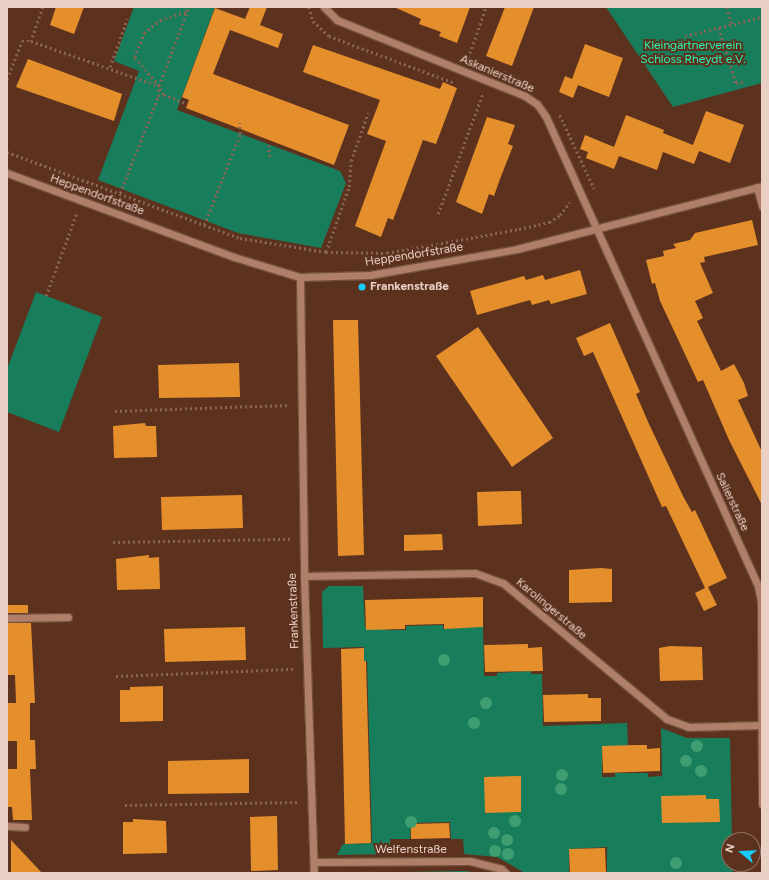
<!DOCTYPE html>
<meta charset="utf-8">
<style>
body{margin:0}
#map{position:relative;width:769px;height:880px;overflow:hidden;background:#5c321f;font-family:Figtree,sans-serif}
div>[style]{position:absolute}
.green>*{inset:0;background:#187d5b}
.building>*{inset:0;background:#e48f2c}
.path>*{height:2.5px;margin-top:-1.25px;transform-origin:0;background:repeating-linear-gradient(90deg,#896454 0 2px,transparent 0 5px)}
.roads{filter:drop-shadow(1px 0 #724f3e) drop-shadow(-1px 0 #724f3e) drop-shadow(0 1px #724f3e) drop-shadow(0 -1px #724f3e)}
.minor>*{height:7px;margin:-3.5px;padding:0 3.5px;transform-origin:3.5px;border-radius:3.5px;background:#af7f6a}
.trees>*{width:12px;height:12px;margin:-6px;border-radius:50%;background:#3e9e72}
.dots>*{width:11px;height:11px;translate:-50% -50%;box-sizing:border-box;border:2px solid #5c321f;border-radius:50%}
span{translate:-50% -50%;white-space:nowrap;text-align:center;line-height:1.15;-webkit-text-stroke:4px #5c321f;paint-order:stroke}
.park-label{font-size:12px;color:#26f7b5}
.street-label{font-size:12px;color:#e9cfc4}
.poi-label{font-size:12px;color:#e9cfc4;font-weight:700}
.left{translate:0 -50%;text-align:left}
.frame{position:absolute;inset:0;border:8px solid #e9cfc4;pointer-events:none}
.north{position:absolute;left:721px;top:832px;width:40px;height:40px;box-sizing:border-box;background:#5c321f;border:1px solid #947161;border-radius:50%;rotate:289deg;font-size:11px;font-weight:700;line-height:16px;text-align:center;color:#e9cfc4}
.north::after{content:'';display:block;margin:auto;width:14px;height:18px;background:#19cafc;clip-path:polygon(50% 0,100% 100%,50% 72%,0 100%)}
</style>
<div id="map">
<div class="green">
<i style="clip-path:polygon(134px 7px,215px 7px,177px 110px,340px 171px,346px 183px,321px 248px,238px 233px,98px 180px,139px 71px,114px 61px)"></i>
<i style="clip-path:polygon(606px 7px,762px 7px,762px 83px,673px 107px)"></i>
<i style="clip-path:polygon(36px 292px,102px 317px,59px 432px,7px 412px,7px 369px)"></i>
<i style="clip-path:polygon(329px 586px,363px 586px,365px 627px,385px 626px,385px 630px,406px 630px,406px 626px,443px 625px,443px 629px,483px 624px,484px 676px,497px 676px,497px 673px,531px 671px,531px 674px,542px 674px,543px 726px,627px 723px,628px 745px,602px 749px,602px 777px,615px 777px,615px 773px,648px 773px,648px 777px,662px 776px,661px 728px,687px 738px,730px 738px,732px 840px,729px 840px,729px 864px,733px 864px,733px 873px,607px 873px,607px 847px,569px 849px,569px 873px,525px 873px,497px 857px,464px 854px,463px 839px,451px 839px,450px 822px,411px 823px,410px 839px,390px 839px,390px 854px,337px 855px,343px 844px,372px 843px,367px 661px,364px 661px,364px 647px,323px 648px,322px 592px)"></i>
<i style="clip-path:polygon(463px 871px,485px 873px,349px 873px)"></i>
</div>
<div class="building">
<i style="clip-path:polygon(56px 7px,84px 7px,74px 34px,50px 25px)"></i>
<i style="clip-path:polygon(250px 7px,267px 7px,260px 25px,283px 34px,278px 48px,230px 30px,213px 74px,349px 125px,334px 165px,186px 108px,189px 100px,182px 97px,215px 8px,245px 19px)"></i>
<i style="clip-path:polygon(394px 7px,470px 7px,457px 43px,439px 36px,441px 32px,419px 24px,421px 19px)"></i>
<i style="clip-path:polygon(505px 7px,534px 7px,512px 66px,486px 56px)"></i>
<i style="clip-path:polygon(585px 44px,623px 58px,609px 97px,578px 85px,573px 98px,559px 92px,565px 76px,572px 79px)"></i>
<i style="clip-path:polygon(313px 45px,440px 89px,443px 82px,457px 88px,436px 144px,423px 140px,393px 220px,388px 218px,381px 237px,355px 226px,386px 141px,367px 134px,380px 100px,303px 72px)"></i>
<i style="clip-path:polygon(28px 59px,122px 94px,114px 121px,16px 87px)"></i>
<i style="clip-path:polygon(706px 111px,744px 125px,730px 163px,699px 151px,694px 164px,663px 152px,657px 170px,619px 156px,614px 169px,586px 158px,588px 152px,580px 149px,585px 135px,614px 147px,626px 115px,664px 130px,663px 133px,693px 145px)"></i>
<i style="clip-path:polygon(487px 117px,515px 125px,508px 144px,513px 146px,500px 179px,494px 196px,489px 194px,482px 214px,456px 202px)"></i>
<i style="clip-path:polygon(752px 220px,758px 245px,704px 257px,705px 262px,700px 263px,713px 293px,695px 301px,703px 318px,697px 321px,721px 371px,734px 364px,744px 383px,748px 396px,738px 400px,762px 452px,762px 505px,729px 440px,703px 380px,698px 382px,660px 301px,655px 283px,652px 284px,646px 260px,664px 256px,663px 251px,676px 248px,673px 244px,690px 240px,695px 233px)"></i>
<i style="clip-path:polygon(580px 270px,587px 294px,551px 304px,549px 300px,532px 305px,530px 300px,477px 315px,470px 291px,524px 276px,526px 280px,543px 275px,545px 280px)"></i>
<i style="clip-path:polygon(333px 320px,358px 320px,364px 555px,338px 556px)"></i>
<i style="clip-path:polygon(610px 323px,640px 392px,636px 394px,649px 424px,684px 498px,692px 512px,695px 510px,727px 578px,708px 587px,717px 605px,704px 611px,695px 593px,705px 588px,666px 506px,662px 507px,593px 352px,584px 356px,576px 338px)"></i>
<i style="clip-path:polygon(478px 327px,553px 438px,512px 467px,436px 356px)"></i>
<i style="clip-path:polygon(239px 363px,240px 397px,159px 398px,158px 365px)"></i>
<i style="clip-path:polygon(145px 423px,146px 426px,156px 426px,157px 457px,114px 458px,113px 426px)"></i>
<i style="clip-path:polygon(510px 491px,521px 491px,522px 524px,478px 526px,477px 492px)"></i>
<i style="clip-path:polygon(242px 495px,243px 528px,162px 530px,161px 497px)"></i>
<i style="clip-path:polygon(442px 534px,443px 550px,404px 551px,404px 535px)"></i>
<i style="clip-path:polygon(149px 555px,149px 558px,159px 557px,160px 589px,117px 590px,116px 559px)"></i>
<i style="clip-path:polygon(601px 568px,612px 569px,612px 602px,569px 603px,569px 570px)"></i>
<i style="clip-path:polygon(483px 597px,483px 627px,444px 629px,444px 624px,405px 625px,405px 629px,366px 630px,365px 600px)"></i>
<i style="clip-path:polygon(7px 605px,28px 605px,28px 613px,7px 613px)"></i>
<i style="clip-path:polygon(7px 623px,31px 623px,35px 703px,30px 703px,30px 740px,35px 740px,36px 769px,30px 769px,32px 820px,13px 820px,12px 807px,7px 807px,7px 769px,17px 769px,17px 741px,7px 741px,7px 703px,16px 703px,15px 675px,7px 675px)"></i>
<i style="clip-path:polygon(245px 627px,246px 660px,165px 662px,164px 629px)"></i>
<i style="clip-path:polygon(528px 644px,528px 648px,542px 647px,543px 671px,485px 672px,484px 645px)"></i>
<i style="clip-path:polygon(670px 646px,702px 647px,703px 680px,660px 681px,659px 648px)"></i>
<i style="clip-path:polygon(364px 648px,364px 661px,366px 661px,371px 843px,345px 844px,341px 649px)"></i>
<i style="clip-path:polygon(163px 686px,163px 721px,120px 722px,120px 690px,130px 690px,130px 687px)"></i>
<i style="clip-path:polygon(588px 694px,588px 698px,601px 698px,601px 721px,544px 722px,543px 695px)"></i>
<i style="clip-path:polygon(635px 745px,647px 745px,647px 749px,660px 748px,660px 771px,603px 773px,602px 746px)"></i>
<i style="clip-path:polygon(249px 759px,249px 793px,168px 794px,168px 761px)"></i>
<i style="clip-path:polygon(521px 776px,521px 812px,485px 813px,484px 777px)"></i>
<i style="clip-path:polygon(706px 795px,706px 799px,719px 799px,720px 822px,662px 823px,661px 796px)"></i>
<i style="clip-path:polygon(277px 816px,278px 870px,251px 871px,250px 817px)"></i>
<i style="clip-path:polygon(133px 819px,166px 821px,167px 853px,123px 854px,123px 822px,133px 822px)"></i>
<i style="clip-path:polygon(449px 823px,450px 838px,411px 839px,411px 824px)"></i>
<i style="clip-path:polygon(11px 840px,42px 873px,11px 873px)"></i>
<i style="clip-path:polygon(605px 848px,606px 873px,570px 873px,569px 849px)"></i>
</div>
<div class="path">
<i style="left:43px;top:7px;width:36px;rotate:109deg"></i>
<i style="left:31px;top:41px;width:136px;rotate:19.4deg"></i>
<i style="left:309px;top:7px;width:15px;rotate:74deg"></i>
<i style="left:313px;top:21px;width:22px;rotate:43deg"></i>
<i style="left:329px;top:36px;width:134px;rotate:20.5deg"></i>
<i style="left:727px;top:7px;width:18px;rotate:74deg"></i>
<i style="left:719px;top:28px;width:58px;rotate:72.8deg"></i>
<i style="left:736px;top:83px;width:7px;rotate:-8deg"></i>
<i style="left:685px;top:36px;width:79px;rotate:-13.9deg"></i>
<i style="left:468px;top:58px;width:54px;rotate:-70.6deg"></i>
<i style="left:110px;top:67px;width:51px;rotate:-70.5deg"></i>
<i style="left:504px;top:72px;width:30px;rotate:24deg"></i>
<i style="left:7px;top:79px;width:41px;rotate:-68.5deg"></i>
<i style="left:22px;top:41px;width:9px"></i>
<i style="left:184px;top:103px;width:22px;rotate:-159deg"></i>
<i style="left:163px;top:95px;width:10px;rotate:-114deg"></i>
<i style="left:159px;top:86px;width:38px;rotate:-131deg"></i>
<i style="left:134px;top:57px;width:26px;rotate:-67deg"></i>
<i style="left:144px;top:33px;width:21px;rotate:-39deg"></i>
<i style="left:160px;top:20px;width:28px;rotate:-18deg"></i>
<i style="left:187px;top:11px;width:4px;rotate:-63deg"></i>
<i style="left:560px;top:115px;width:81px;rotate:65deg"></i>
<i style="left:269px;top:145px;width:12px;rotate:85deg"></i>
<i style="left:7px;top:152px;width:248px;rotate:20.3deg"></i>
<i style="left:240px;top:238px;width:87px;rotate:9.2deg"></i>
<i style="left:326px;top:252px;width:61px;rotate:0.9deg"></i>
<i style="left:387px;top:253px;width:134px;rotate:-10.3deg"></i>
<i style="left:519px;top:229px;width:31px;rotate:-13deg"></i>
<i style="left:549px;top:222px;width:13px;rotate:-32deg"></i>
<i style="left:560px;top:215px;width:16px;rotate:-52deg"></i>
<i style="left:120px;top:193px;width:103px;rotate:-68.4deg"></i>
<i style="left:158px;top:97px;width:11px;rotate:-85deg"></i>
<i style="left:159px;top:86px;width:80px;rotate:-69.5deg"></i>
<i style="left:438px;top:214px;width:129px;rotate:-69.6deg"></i>
<i style="left:204px;top:225px;width:98px;rotate:-68.4deg"></i>
<i style="left:240px;top:134px;width:11px;rotate:-95deg"></i>
<i style="left:326px;top:252px;width:69px;rotate:-70.5deg"></i>
<i style="left:349px;top:187px;width:26px;rotate:-86deg"></i>
<i style="left:351px;top:161px;width:51px;rotate:-70.5deg"></i>
<i style="left:46px;top:296px;width:90px;rotate:-69.7deg"></i>
<i style="left:115px;top:411px;width:175px;rotate:-2deg"></i>
<i style="left:113px;top:542px;width:180px;rotate:-1deg"></i>
<i style="left:116px;top:676px;width:178px;rotate:-2.3deg"></i>
<i style="left:125px;top:805px;width:175px;rotate:-1deg"></i>
</div>
<div class="roads">
<div class="minor">
<i style="left:324px;top:7px;width:18px;rotate:45deg"></i>
<i style="left:337px;top:20px;width:203px;rotate:22deg"></i>
<i style="left:525px;top:96px;width:14px;rotate:34deg"></i>
<i style="left:537px;top:104px;width:16px;rotate:55deg"></i>
<i style="left:546px;top:117px;width:515px;rotate:65.68deg"></i>
<i style="left:758px;top:586px;width:16px;rotate:79deg"></i>
<i style="left:761px;top:602px;width:202px;rotate:89.7deg"></i>
<i style="left:7px;top:173px;width:242px;rotate:20.3deg"></i>
<i style="left:234px;top:257px;width:69px;rotate:16.9deg"></i>
<i style="left:300px;top:277px;width:70px;rotate:-1.6deg"></i>
<i style="left:370px;top:275px;width:149px;rotate:-10deg"></i>
<i style="left:517px;top:249px;width:253px;rotate:-14.4deg"></i>
<i style="left:757px;top:187px;width:20px;rotate:75deg"></i>
<i style="left:300px;top:277px;width:299px;rotate:89.2deg"></i>
<i style="left:304px;top:576px;width:297px;rotate:88.1deg"></i>
<i style="left:304px;top:576px;width:171px;rotate:-1deg"></i>
<i style="left:475px;top:573px;width:30px;rotate:20deg"></i>
<i style="left:503px;top:583px;width:213px;rotate:39.7deg"></i>
<i style="left:667px;top:719px;width:23px;rotate:20deg"></i>
<i style="left:689px;top:727px;width:71px;rotate:-1.6deg"></i>
<i style="left:7px;top:618px;width:61px;rotate:-0.9deg"></i>
<i style="left:7px;top:826px;width:18px;rotate:3deg"></i>
<i style="left:314px;top:862px;width:156px;rotate:-0.4deg"></i>
<i style="left:470px;top:861px;width:32px;rotate:14deg"></i>
<i style="left:501px;top:869px;width:6px;rotate:39deg"></i>
</div>
</div>
<div class="trees">
<i style="left:444px;top:660px"></i>
<i style="left:486px;top:703px"></i>
<i style="left:474px;top:723px"></i>
<i style="left:697px;top:746px"></i>
<i style="left:686px;top:761px"></i>
<i style="left:701px;top:771px"></i>
<i style="left:562px;top:775px"></i>
<i style="left:561px;top:789px"></i>
<i style="left:515px;top:821px"></i>
<i style="left:411px;top:822px"></i>
<i style="left:494px;top:833px"></i>
<i style="left:507px;top:840px"></i>
<i style="left:495px;top:851px"></i>
<i style="left:508px;top:854px"></i>
<i style="left:676px;top:863px"></i>
</div>
<div class="dots">
<i style="left:362px;top:287px;background:#19cafc"></i>
</div>
<div class="park-label">
<span style="left:693px;top:53px">Kleingärtnerverein<br>Schloss Rheydt e.V.</span>
</div>
<div class="street-label">
<span style="left:497px;top:74px;rotate:23deg">Askanierstraße</span>
<span style="left:97px;top:195px;rotate:20deg">Heppendorfstraße</span>
<span style="left:414px;top:255px;rotate:-9deg">Heppendorfstraße</span>
<span style="left:732px;top:502px;rotate:65deg">Salierstraße</span>
<span style="left:551px;top:609px;rotate:40deg">Karolingerstraße</span>
<span style="left:294px;top:611px;rotate:-92deg">Frankenstraße</span>
<span style="left:411px;top:850px">Welfenstraße</span>
</div>
<div class="poi-label">
<span class="left" style="left:370px;top:287px">Frankenstraße</span>
</div>
<div class="frame"></div>
<div class="north">N</div>
</div>
